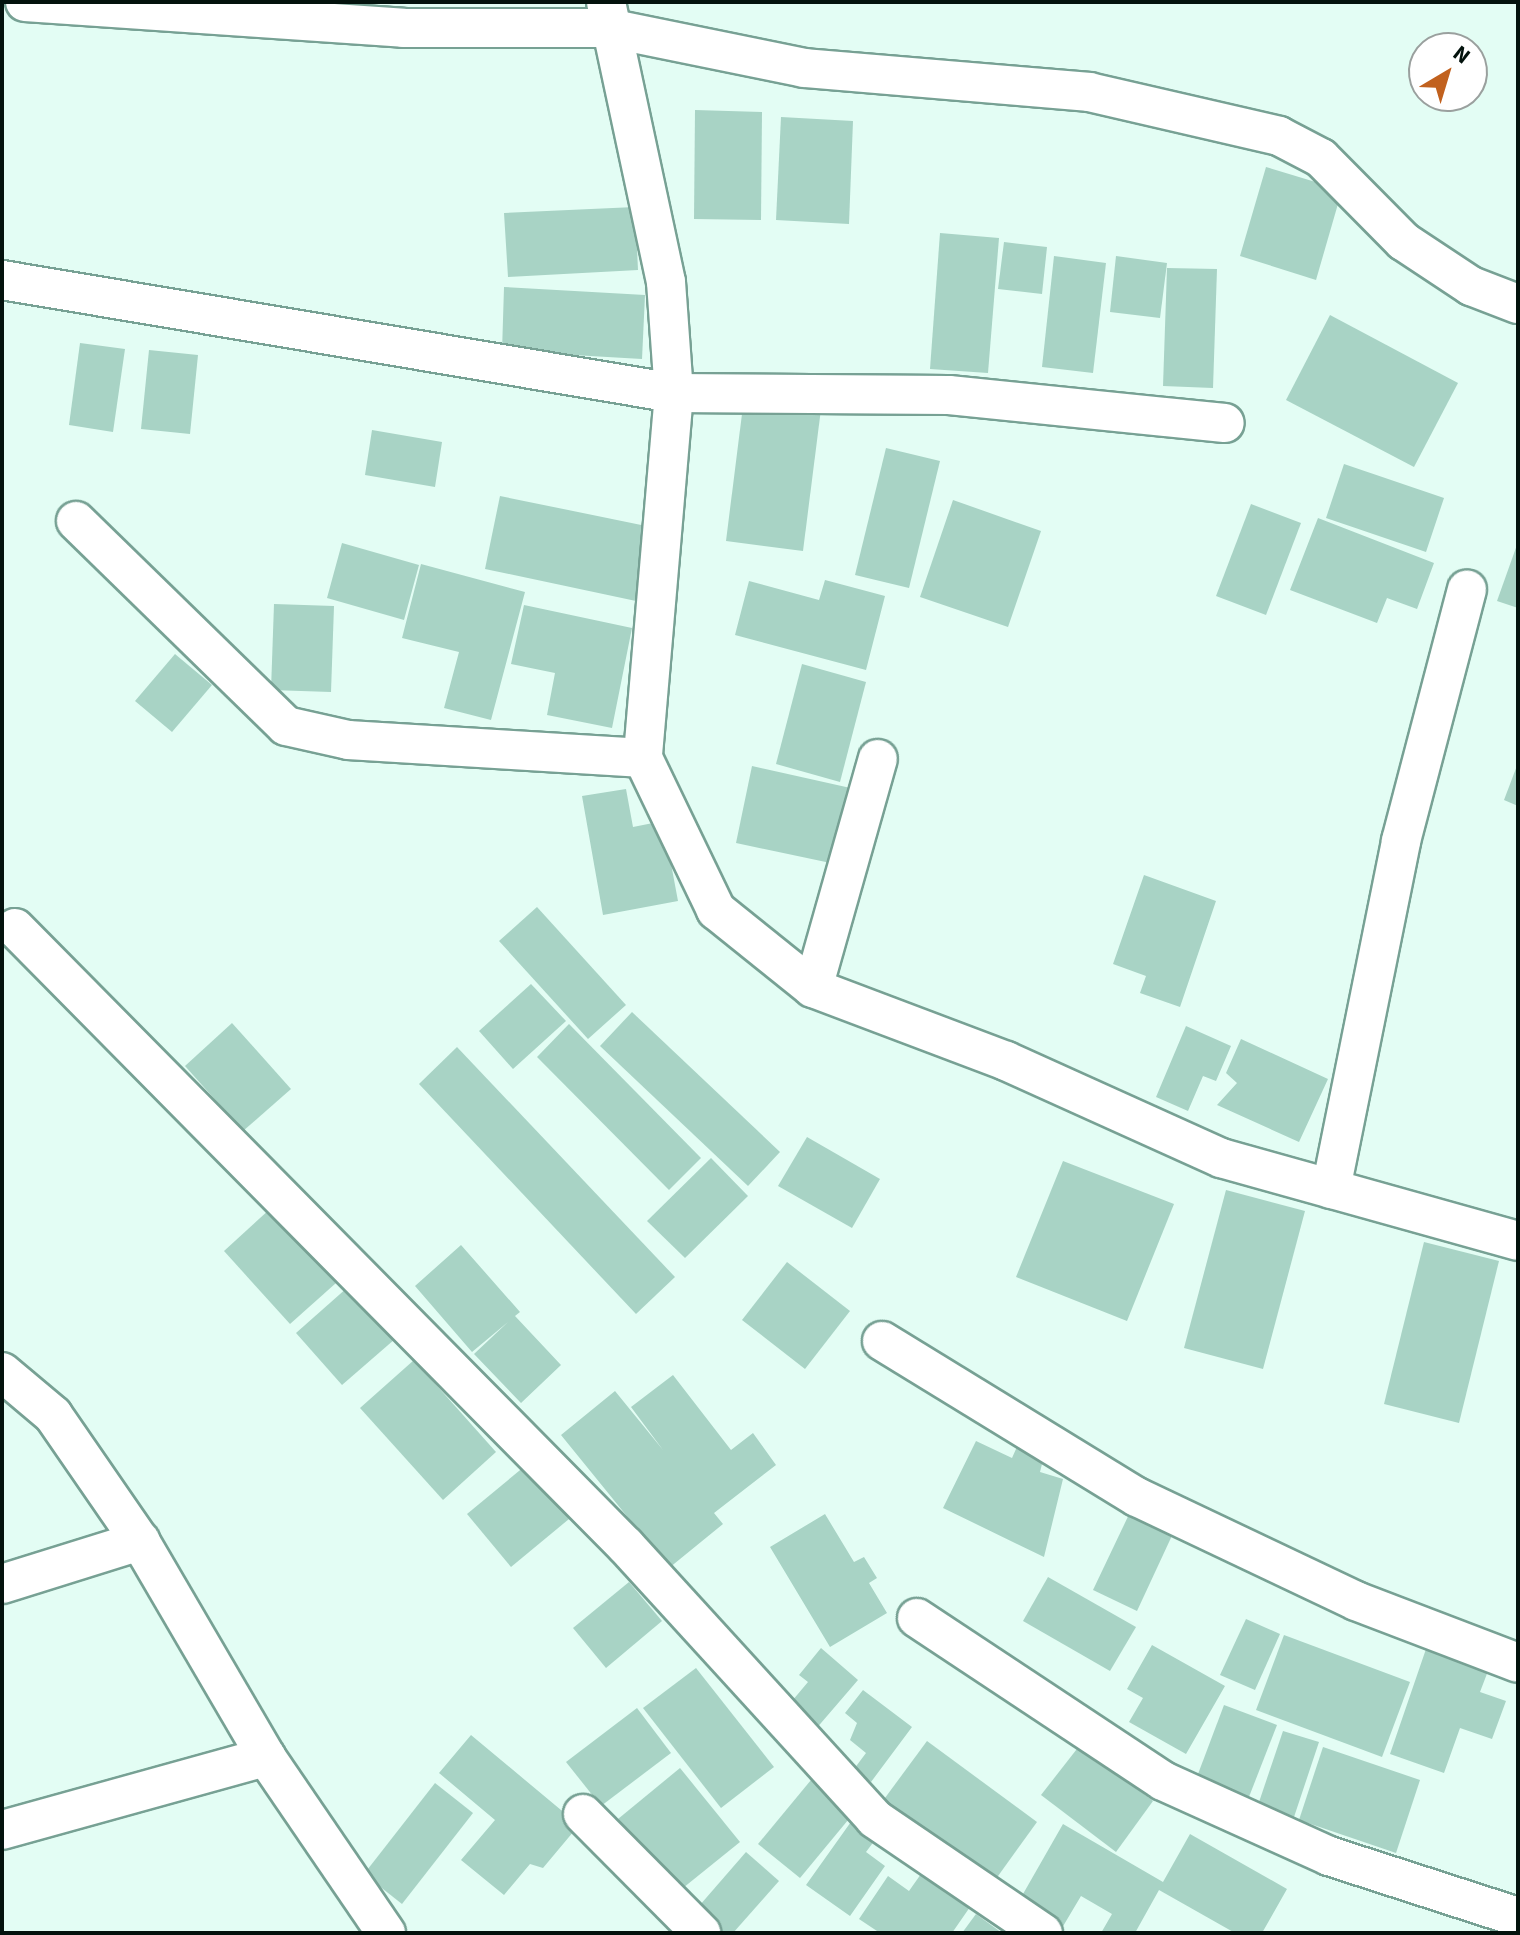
<!DOCTYPE html>
<style>
body{margin:0}
#map{position:relative;width:1520px;height:1935px;overflow:hidden;background:#e3fdf4;font-family:"Source Sans 3",sans-serif}
div>[style]{position:absolute}
.building>*{inset:0;background:#a8d3c5}
.roads{filter:drop-shadow(2px 0 #77a194) drop-shadow(-2px 0 #77a194) drop-shadow(0 2px #77a194) drop-shadow(0 -2px #77a194)}
.minor>*{height:38px;margin:-19px;padding:0 19px;transform-origin:19px;border-radius:19px;background:#fff}
span{translate:-50% -50%;white-space:nowrap;text-align:center;line-height:1.15;-webkit-text-stroke:8px #fff;paint-order:stroke}
.frame{position:absolute;inset:0;border:4px solid #03120d;pointer-events:none}
.north{position:absolute;left:1408px;top:32px;width:80px;height:80px;box-sizing:border-box;background:#fff;border:2px solid #9aa09e;border-radius:50%;rotate:38deg;font-size:22px;font-weight:700;line-height:32px;text-align:center;color:#03120d}
.north::after{content:'';display:block;margin:auto;width:28px;height:36px;background:#c1611e;clip-path:polygon(50% 0,100% 100%,50% 72%,0 100%)}
</style>
<div id="map">
<div class="building">
<i style="clip-path:polygon(695px 110px,762px 112px,761px 220px,694px 219px)"></i>
<i style="clip-path:polygon(781px 117px,853px 121px,849px 224px,776px 220px)"></i>
<i style="clip-path:polygon(1266px 167px,1342px 190px,1316px 280px,1240px 256px)"></i>
<i style="clip-path:polygon(635px 207px,638px 270px,508px 277px,504px 213px)"></i>
<i style="clip-path:polygon(940px 233px,999px 238px,988px 373px,930px 369px)"></i>
<i style="clip-path:polygon(1004px 242px,1047px 247px,1042px 294px,998px 289px)"></i>
<i style="clip-path:polygon(1054px 256px,1106px 263px,1093px 373px,1042px 367px)"></i>
<i style="clip-path:polygon(1116px 256px,1167px 263px,1160px 318px,1110px 312px)"></i>
<i style="clip-path:polygon(1167px 268px,1217px 269px,1213px 388px,1163px 386px)"></i>
<i style="clip-path:polygon(504px 287px,645px 295px,642px 359px,502px 351px)"></i>
<i style="clip-path:polygon(1330px 315px,1458px 383px,1414px 467px,1286px 400px)"></i>
<i style="clip-path:polygon(80px 343px,125px 349px,113px 432px,69px 425px)"></i>
<i style="clip-path:polygon(149px 350px,198px 355px,190px 434px,141px 429px)"></i>
<i style="clip-path:polygon(744px 398px,821px 409px,803px 551px,726px 541px)"></i>
<i style="clip-path:polygon(372px 430px,442px 442px,435px 487px,365px 475px)"></i>
<i style="clip-path:polygon(886px 448px,940px 461px,909px 588px,855px 575px)"></i>
<i style="clip-path:polygon(1344px 464px,1444px 498px,1426px 552px,1326px 518px)"></i>
<i style="clip-path:polygon(500px 496px,651px 527px,636px 601px,485px 569px)"></i>
<i style="clip-path:polygon(953px 500px,1041px 531px,1008px 627px,920px 597px)"></i>
<i style="clip-path:polygon(1251px 504px,1301px 523px,1266px 615px,1216px 596px)"></i>
<i style="clip-path:polygon(1318px 518px,1434px 563px,1417px 609px,1387px 598px,1377px 623px,1290px 590px)"></i>
<i style="clip-path:polygon(1518px 542px,1518px 608px,1497px 601px)"></i>
<i style="clip-path:polygon(342px 543px,419px 565px,404px 620px,327px 598px)"></i>
<i style="clip-path:polygon(421px 564px,525px 592px,491px 720px,444px 708px,459px 652px,402px 638px)"></i>
<i style="clip-path:polygon(825px 580px,885px 596px,866px 670px,735px 635px,749px 581px,819px 600px)"></i>
<i style="clip-path:polygon(274px 604px,334px 606px,331px 692px,271px 690px)"></i>
<i style="clip-path:polygon(524px 605px,632px 628px,612px 728px,547px 715px,555px 673px,511px 664px)"></i>
<i style="clip-path:polygon(175px 654px,212px 685px,172px 732px,135px 701px)"></i>
<i style="clip-path:polygon(802px 664px,866px 682px,840px 782px,776px 764px)"></i>
<i style="clip-path:polygon(1518px 763px,1518px 806px,1504px 800px)"></i>
<i style="clip-path:polygon(752px 766px,855px 789px,840px 865px,736px 843px)"></i>
<i style="clip-path:polygon(626px 789px,633px 827px,663px 821px,678px 901px,603px 915px,582px 796px)"></i>
<i style="clip-path:polygon(1144px 875px,1216px 901px,1180px 1007px,1140px 993px,1146px 976px,1113px 964px)"></i>
<i style="clip-path:polygon(537px 907px,626px 1005px,588px 1039px,499px 941px)"></i>
<i style="clip-path:polygon(531px 984px,566px 1021px,513px 1069px,479px 1031px)"></i>
<i style="clip-path:polygon(632px 1012px,780px 1152px,748px 1186px,600px 1046px)"></i>
<i style="clip-path:polygon(232px 1023px,291px 1089px,243px 1131px,185px 1066px)"></i>
<i style="clip-path:polygon(569px 1024px,701px 1158px,669px 1190px,537px 1057px)"></i>
<i style="clip-path:polygon(1186px 1026px,1231px 1046px,1216px 1081px,1203px 1076px,1188px 1111px,1156px 1097px)"></i>
<i style="clip-path:polygon(1241px 1039px,1328px 1079px,1299px 1142px,1217px 1105px,1237px 1083px,1226px 1073px)"></i>
<i style="clip-path:polygon(457px 1047px,675px 1277px,636px 1314px,419px 1084px)"></i>
<i style="clip-path:polygon(807px 1137px,880px 1179px,852px 1228px,778px 1186px)"></i>
<i style="clip-path:polygon(711px 1158px,748px 1196px,685px 1258px,647px 1221px)"></i>
<i style="clip-path:polygon(1063px 1161px,1174px 1204px,1127px 1321px,1016px 1277px)"></i>
<i style="clip-path:polygon(1226px 1190px,1305px 1211px,1263px 1369px,1184px 1348px)"></i>
<i style="clip-path:polygon(270px 1209px,336px 1283px,290px 1324px,224px 1251px)"></i>
<i style="clip-path:polygon(1424px 1242px,1499px 1261px,1459px 1423px,1384px 1404px)"></i>
<i style="clip-path:polygon(461px 1245px,520px 1312px,515px 1316px,561px 1365px,521px 1403px,474px 1354px,508px 1322px,472px 1352px,415px 1286px)"></i>
<i style="clip-path:polygon(787px 1262px,850px 1311px,805px 1369px,742px 1320px)"></i>
<i style="clip-path:polygon(348px 1287px,395px 1339px,342px 1385px,296px 1333px)"></i>
<i style="clip-path:polygon(414px 1360px,496px 1452px,443px 1500px,360px 1408px)"></i>
<i style="clip-path:polygon(673px 1375px,731px 1450px,753px 1433px,776px 1465px,714px 1513px,723px 1524px,669px 1568px,561px 1435px,615px 1391px,663px 1450px,631px 1407px)"></i>
<i style="clip-path:polygon(1020px 1440px,1045px 1452px,1040px 1472px,1063px 1479px,1044px 1557px,943px 1508px,976px 1441px,1012px 1458px)"></i>
<i style="clip-path:polygon(525px 1466px,569px 1519px,511px 1567px,467px 1514px)"></i>
<i style="clip-path:polygon(1133px 1506px,1176px 1527px,1137px 1611px,1093px 1590px)"></i>
<i style="clip-path:polygon(825px 1514px,854px 1562px,864px 1557px,877px 1578px,869px 1583px,887px 1613px,830px 1647px,770px 1547px)"></i>
<i style="clip-path:polygon(1048px 1577px,1136px 1627px,1110px 1671px,1023px 1621px)"></i>
<i style="clip-path:polygon(629px 1582px,662px 1621px,606px 1668px,573px 1628px)"></i>
<i style="clip-path:polygon(1246px 1619px,1280px 1634px,1255px 1690px,1220px 1675px)"></i>
<i style="clip-path:polygon(1284px 1635px,1410px 1682px,1382px 1757px,1256px 1710px)"></i>
<i style="clip-path:polygon(1152px 1645px,1225px 1686px,1186px 1754px,1129px 1722px,1143px 1698px,1127px 1689px)"></i>
<i style="clip-path:polygon(821px 1648px,858px 1680px,815px 1730px,787px 1707px,808px 1682px,799px 1675px)"></i>
<i style="clip-path:polygon(1426px 1649px,1488px 1671px,1480px 1692px,1506px 1701px,1492px 1739px,1460px 1728px,1444px 1773px,1390px 1754px)"></i>
<i style="clip-path:polygon(696px 1668px,774px 1767px,721px 1808px,643px 1708px)"></i>
<i style="clip-path:polygon(863px 1690px,912px 1727px,871px 1782px,854px 1769px,866px 1753px,850px 1740px,857px 1723px,845px 1713px)"></i>
<i style="clip-path:polygon(1224px 1705px,1277px 1725px,1247px 1802px,1195px 1782px)"></i>
<i style="clip-path:polygon(637px 1708px,671px 1753px,601px 1806px,566px 1762px)"></i>
<i style="clip-path:polygon(1283px 1731px,1319px 1742px,1292px 1823px,1256px 1811px)"></i>
<i style="clip-path:polygon(471px 1735px,579px 1825px,543px 1868px,530px 1864px,504px 1895px,461px 1860px,495px 1820px,439px 1773px)"></i>
<i style="clip-path:polygon(927px 1741px,1037px 1822px,993px 1883px,882px 1802px)"></i>
<i style="clip-path:polygon(1080px 1745px,1153px 1801px,1116px 1852px,1041px 1795px)"></i>
<i style="clip-path:polygon(1323px 1747px,1420px 1780px,1396px 1853px,1299px 1820px)"></i>
<i style="clip-path:polygon(680px 1768px,740px 1842px,678px 1892px,618px 1819px)"></i>
<i style="clip-path:polygon(811px 1780px,853px 1814px,800px 1878px,758px 1844px)"></i>
<i style="clip-path:polygon(435px 1783px,473px 1813px,402px 1904px,364px 1874px)"></i>
<i style="clip-path:polygon(853px 1819px,878px 1836px,866px 1852px,885px 1866px,850px 1916px,806px 1885px)"></i>
<i style="clip-path:polygon(1063px 1824px,1163px 1882px,1190px 1834px,1287px 1889px,1262px 1933px,1235px 1933px,1159px 1890px,1135px 1933px,1101px 1933px,1112px 1914px,1081px 1896px,1059px 1933px,1015px 1908px)"></i>
<i style="clip-path:polygon(746px 1852px,779px 1881px,733px 1933px,716px 1933px,693px 1913px)"></i>
<i style="clip-path:polygon(921px 1874px,970px 1907px,952px 1933px,880px 1933px,859px 1919px,888px 1876px,909px 1891px)"></i>
<i style="clip-path:polygon(976px 1914px,1002px 1933px,962px 1933px)"></i>
</div>
<div class="roads">
<div class="minor">
<i style="left:25px;top:2px;width:379px;rotate:3.9deg"></i>
<i style="left:403px;top:28px;width:205px"></i>
<i style="left:608px;top:28px;width:200px;rotate:11.5deg"></i>
<i style="left:804px;top:68px;width:286px;rotate:4.8deg"></i>
<i style="left:1089px;top:92px;width:195px;rotate:13deg"></i>
<i style="left:1279px;top:136px;width:47px;rotate:27.6deg"></i>
<i style="left:1321px;top:158px;width:117px;rotate:45.3deg"></i>
<i style="left:1403px;top:241px;width:82px;rotate:33.5deg"></i>
<i style="left:1471px;top:286px;width:50px;rotate:21deg"></i>
<i style="left:606px;top:2px;width:286px;rotate:77.9deg"></i>
<i style="left:666px;top:282px;width:111px;rotate:85.9deg"></i>
<i style="left:674px;top:393px;width:366px;rotate:94.9deg"></i>
<i style="left:643px;top:758px;width:169px;rotate:64.3deg"></i>
<i style="left:716px;top:910px;width:124px;rotate:38.8deg"></i>
<i style="left:813px;top:988px;width:206px;rotate:20.7deg"></i>
<i style="left:1006px;top:1061px;width:236px;rotate:24.3deg"></i>
<i style="left:1221px;top:1158px;width:308px;rotate:15.6deg"></i>
<i style="left:2px;top:280px;width:681px;rotate:9.55deg"></i>
<i style="left:674px;top:393px;width:275px;rotate:0.4deg"></i>
<i style="left:949px;top:395px;width:277px;rotate:5.8deg"></i>
<i style="left:76px;top:521px;width:293px;rotate:44.3deg"></i>
<i style="left:286px;top:726px;width:64px;rotate:12.7deg"></i>
<i style="left:348px;top:740px;width:296px;rotate:3.5deg"></i>
<i style="left:15px;top:928px;width:869px;rotate:45.33deg"></i>
<i style="left:626px;top:1546px;width:369px;rotate:47.6deg"></i>
<i style="left:875px;top:1819px;width:203px;rotate:34.2deg"></i>
<i style="left:813px;top:988px;width:238px;rotate:-74.2deg"></i>
<i style="left:1331px;top:1189px;width:355px;rotate:-78.6deg"></i>
<i style="left:1401px;top:841px;width:260px;rotate:-75.3deg"></i>
<i style="left:882px;top:1341px;width:299px;rotate:31.5deg"></i>
<i style="left:1137px;top:1497px;width:242px;rotate:25.4deg"></i>
<i style="left:1356px;top:1601px;width:173px;rotate:20.9deg"></i>
<i style="left:2px;top:1372px;width:67px;rotate:40.1deg"></i>
<i style="left:53px;top:1415px;width:153px;rotate:55.4deg"></i>
<i style="left:140px;top:1541px;width:250px;rotate:59.7deg"></i>
<i style="left:266px;top:1757px;width:213px;rotate:55.7deg"></i>
<i style="left:2px;top:1584px;width:145px;rotate:-17.3deg"></i>
<i style="left:917px;top:1618px;width:295px;rotate:33.5deg"></i>
<i style="left:1163px;top:1781px;width:182px;rotate:24.3deg"></i>
<i style="left:1329px;top:1856px;width:199px;rotate:17.9deg"></i>
<i style="left:583px;top:1814px;width:168px;rotate:45.2deg"></i>
<i style="left:2px;top:1830px;width:274px;rotate:-15.5deg"></i>
</div>
</div>
<div class="frame"></div>
<div class="north">N</div>
</div>
